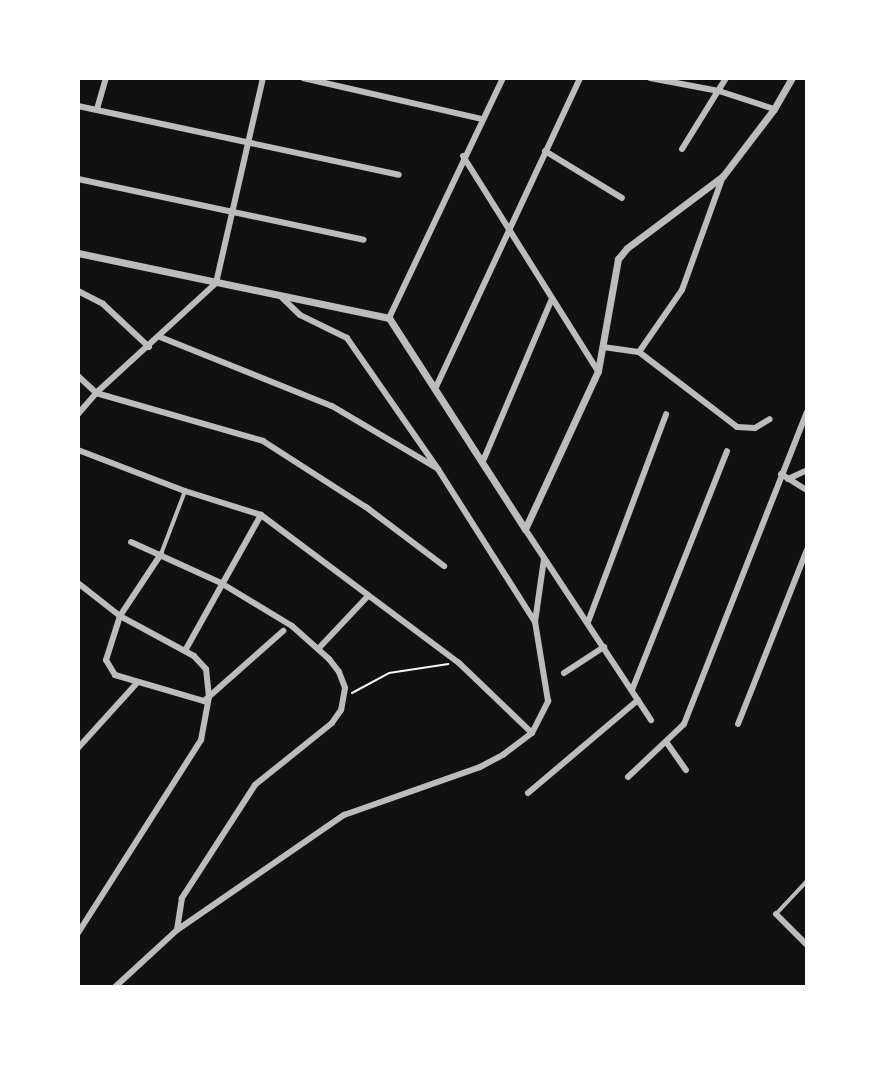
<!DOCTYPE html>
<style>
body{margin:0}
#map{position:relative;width:885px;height:1065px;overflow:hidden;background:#111;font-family:"DejaVu Sans",sans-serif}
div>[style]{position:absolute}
.path>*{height:2px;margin:-1px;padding:0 1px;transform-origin:1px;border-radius:1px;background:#f5f5f5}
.pedestrian>*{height:4px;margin:-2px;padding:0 2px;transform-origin:2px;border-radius:2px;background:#bcbcbc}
.minor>*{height:6px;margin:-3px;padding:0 3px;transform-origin:3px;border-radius:3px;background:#bcbcbc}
.tertiary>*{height:7px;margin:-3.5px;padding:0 3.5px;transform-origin:3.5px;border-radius:3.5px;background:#bcbcbc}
span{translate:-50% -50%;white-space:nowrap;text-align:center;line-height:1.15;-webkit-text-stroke:8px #fff;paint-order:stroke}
.frame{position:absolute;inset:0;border:80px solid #fff;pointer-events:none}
</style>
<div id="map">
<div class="path">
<i style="left:352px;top:693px;width:42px;rotate:-28.4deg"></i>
<i style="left:389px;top:673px;width:60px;rotate:-8.7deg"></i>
</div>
<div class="pedestrian">
<i style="left:161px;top:554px;width:67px;rotate:-69.1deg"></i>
<i style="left:776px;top:914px;width:45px;rotate:-46.8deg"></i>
</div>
<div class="minor">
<i style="left:303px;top:78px;width:184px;rotate:12.9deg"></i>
<i style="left:650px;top:78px;width:70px;rotate:10.7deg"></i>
<i style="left:719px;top:91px;width:58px;rotate:18.1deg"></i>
<i style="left:78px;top:106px;width:328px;rotate:12.1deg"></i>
<i style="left:97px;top:109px;width:32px;rotate:-74deg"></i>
<i style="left:682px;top:149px;width:84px;rotate:-58.2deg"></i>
<i style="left:545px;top:151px;width:90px;rotate:31.4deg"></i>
<i style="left:463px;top:156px;width:254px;rotate:57.9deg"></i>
<i style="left:78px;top:179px;width:292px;rotate:12deg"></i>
<i style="left:78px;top:291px;width:28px;rotate:27deg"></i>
<i style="left:103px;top:304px;width:63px;rotate:43.1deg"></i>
<i style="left:389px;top:318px;width:266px;rotate:-64.6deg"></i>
<i style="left:160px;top:337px;width:185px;rotate:21.9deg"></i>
<i style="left:332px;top:406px;width:120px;rotate:30.6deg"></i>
<i style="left:603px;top:347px;width:36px;rotate:8deg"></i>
<i style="left:639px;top:352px;width:123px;rotate:37.4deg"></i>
<i style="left:737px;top:427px;width:18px;rotate:3deg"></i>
<i style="left:755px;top:428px;width:17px;rotate:-31deg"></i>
<i style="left:639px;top:352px;width:75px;rotate:-55.3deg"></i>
<i style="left:682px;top:290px;width:121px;rotate:-70.2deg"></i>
<i style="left:78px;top:376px;width:25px;rotate:43deg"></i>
<i style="left:96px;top:393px;width:174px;rotate:16deg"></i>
<i style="left:263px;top:441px;width:122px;rotate:32.7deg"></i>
<i style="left:366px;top:507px;width:98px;rotate:37.1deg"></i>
<i style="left:436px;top:387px;width:341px;rotate:-65deg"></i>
<i style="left:78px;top:414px;width:28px;rotate:-49deg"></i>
<i style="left:96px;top:393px;width:163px;rotate:-42.5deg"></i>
<i style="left:216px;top:283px;width:210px;rotate:-77.1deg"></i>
<i style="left:78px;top:450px;width:115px;rotate:21deg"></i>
<i style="left:185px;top:491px;width:80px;rotate:17.5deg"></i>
<i style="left:261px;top:515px;width:247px;rotate:36.8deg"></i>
<i style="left:459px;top:663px;width:101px;rotate:43.8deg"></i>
<i style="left:483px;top:461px;width:174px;rotate:-67deg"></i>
<i style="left:781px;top:474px;width:31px;rotate:32deg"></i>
<i style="left:788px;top:479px;width:21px;rotate:-25deg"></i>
<i style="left:525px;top:529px;width:229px;rotate:56.6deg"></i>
<i style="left:131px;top:542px;width:99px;rotate:24.5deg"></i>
<i style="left:221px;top:583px;width:83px;rotate:31.2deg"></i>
<i style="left:292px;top:626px;width:50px;rotate:41.7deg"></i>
<i style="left:329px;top:659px;width:16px;rotate:52deg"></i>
<i style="left:339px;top:672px;width:17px;rotate:69deg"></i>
<i style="left:345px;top:688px;width:22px;rotate:100deg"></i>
<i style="left:341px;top:710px;width:16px;rotate:125deg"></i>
<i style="left:332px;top:723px;width:99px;rotate:141.2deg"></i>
<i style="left:255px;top:785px;width:135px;rotate:122.9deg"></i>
<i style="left:182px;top:898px;width:32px;rotate:99deg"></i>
<i style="left:161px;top:554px;width:74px;rotate:123.5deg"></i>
<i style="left:120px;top:616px;width:46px;rotate:107.7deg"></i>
<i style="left:106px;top:660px;width:17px;rotate:59deg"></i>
<i style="left:115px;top:675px;width:93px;rotate:16.3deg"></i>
<i style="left:204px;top:701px;width:106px;rotate:-41.5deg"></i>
<i style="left:535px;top:622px;width:64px;rotate:-81.9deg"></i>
<i style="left:588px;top:622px;width:222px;rotate:-69.4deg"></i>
<i style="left:319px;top:648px;width:70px;rotate:-46.7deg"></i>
<i style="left:186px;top:649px;width:154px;rotate:-60.8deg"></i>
<i style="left:564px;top:673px;width:48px;rotate:-33deg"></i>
<i style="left:632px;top:690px;width:257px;rotate:-68.3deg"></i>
<i style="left:738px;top:724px;width:187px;rotate:-68.4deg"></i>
<i style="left:667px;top:743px;width:33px;rotate:55deg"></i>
<i style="left:78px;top:748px;width:86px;rotate:-47.8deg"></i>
<i style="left:628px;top:777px;width:77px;rotate:-43.4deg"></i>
<i style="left:684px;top:724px;width:335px;rotate:-68.5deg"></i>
<i style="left:528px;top:793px;width:144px;rotate:-40.2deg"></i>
<i style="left:776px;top:914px;width:44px;rotate:45deg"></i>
<i style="left:78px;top:933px;width:229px;rotate:-57.5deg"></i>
<i style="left:201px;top:740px;width:44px;rotate:-79.5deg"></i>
<i style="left:209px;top:697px;width:28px;rotate:-96deg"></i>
<i style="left:206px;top:669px;width:18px;rotate:-133deg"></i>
<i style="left:194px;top:656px;width:84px;rotate:-151.6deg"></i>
<i style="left:120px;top:616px;width:52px;rotate:-142deg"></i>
<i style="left:115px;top:987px;width:84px;rotate:-42.6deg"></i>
<i style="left:177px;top:930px;width:203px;rotate:-34.6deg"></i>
<i style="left:344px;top:815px;width:144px;rotate:-19.4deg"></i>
<i style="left:480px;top:767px;width:27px;rotate:-28deg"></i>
<i style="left:504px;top:754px;width:35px;rotate:-37deg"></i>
<i style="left:532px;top:733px;width:36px;rotate:-63deg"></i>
<i style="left:548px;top:701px;width:80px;rotate:-99.3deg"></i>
<i style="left:535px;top:622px;width:181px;rotate:-122.4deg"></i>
<i style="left:438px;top:469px;width:160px;rotate:-124.8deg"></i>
<i style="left:347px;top:338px;width:52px;rotate:-153.9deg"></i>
<i style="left:300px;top:315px;width:28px;rotate:-136deg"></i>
</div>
<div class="tertiary">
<i style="left:78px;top:253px;width:318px;rotate:11.8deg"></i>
<i style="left:389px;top:318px;width:251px;rotate:57.2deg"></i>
<i style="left:525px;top:529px;width:174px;rotate:-65.2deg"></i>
<i style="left:598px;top:371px;width:114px;rotate:-79.9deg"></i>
<i style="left:618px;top:259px;width:14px;rotate:-51deg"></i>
<i style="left:627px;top:248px;width:120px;rotate:-36.9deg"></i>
<i style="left:723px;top:176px;width:84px;rotate:-52.7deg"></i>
<i style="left:774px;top:109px;width:36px;rotate:-60deg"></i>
</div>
<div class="frame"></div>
</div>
